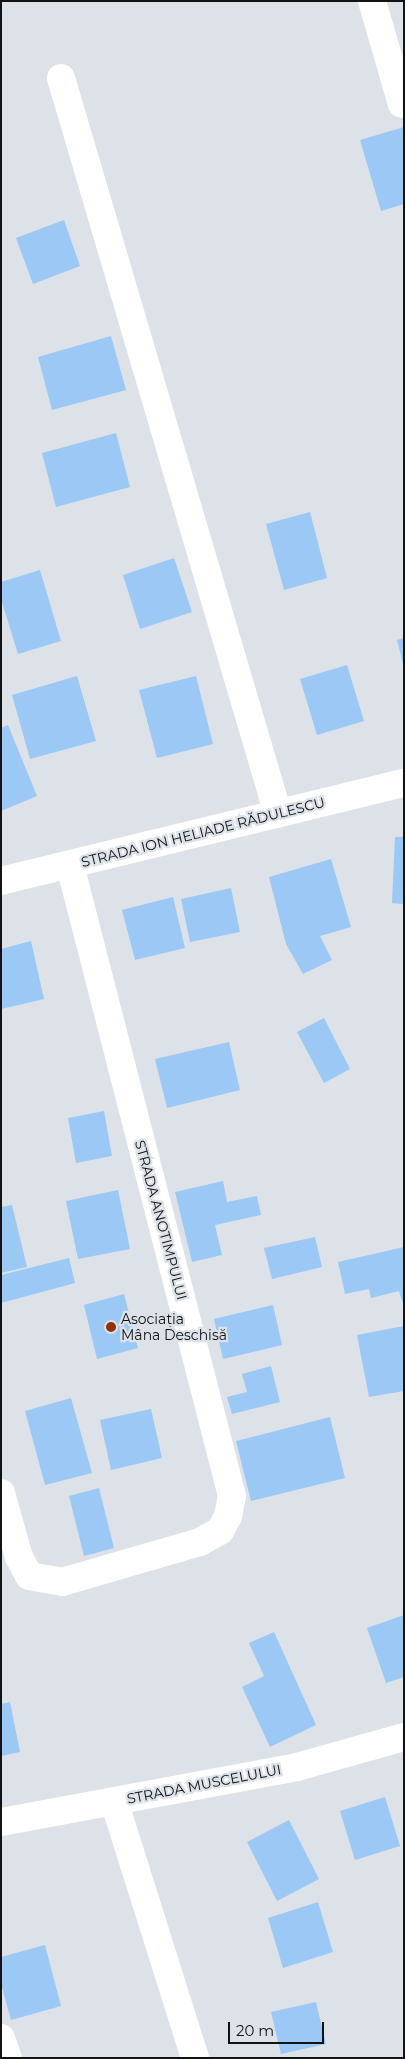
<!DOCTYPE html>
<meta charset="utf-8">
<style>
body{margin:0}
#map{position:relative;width:405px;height:2059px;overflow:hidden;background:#dce2e8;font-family:Montserrat,sans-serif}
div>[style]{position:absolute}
.building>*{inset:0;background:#9bc8f4}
.minor>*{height:28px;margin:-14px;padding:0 14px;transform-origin:14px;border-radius:14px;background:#fff}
.dots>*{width:14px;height:14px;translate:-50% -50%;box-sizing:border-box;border:2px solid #dce2e8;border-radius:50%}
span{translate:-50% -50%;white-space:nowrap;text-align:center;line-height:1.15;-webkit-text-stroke:4.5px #dce2e8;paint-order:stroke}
.street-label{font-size:14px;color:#101214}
.poi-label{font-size:14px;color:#101214}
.left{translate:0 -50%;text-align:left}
.frame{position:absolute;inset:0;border:2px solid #101214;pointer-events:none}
.scale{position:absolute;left:228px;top:2022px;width:96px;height:22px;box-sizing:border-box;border:2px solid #101214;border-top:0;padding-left:6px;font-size:15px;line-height:18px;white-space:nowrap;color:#101214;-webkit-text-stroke:4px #dce2e8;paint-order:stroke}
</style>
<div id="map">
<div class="building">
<i style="clip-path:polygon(404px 127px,404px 204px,381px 211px,360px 140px)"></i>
<i style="clip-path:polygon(64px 220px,80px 266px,33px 284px,16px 238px)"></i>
<i style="clip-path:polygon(111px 336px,126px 390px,52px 410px,38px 357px)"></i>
<i style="clip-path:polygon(116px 433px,130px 487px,56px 507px,42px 453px)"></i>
<i style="clip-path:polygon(310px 512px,327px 578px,284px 590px,266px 524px)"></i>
<i style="clip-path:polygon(174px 558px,192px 612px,140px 629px,123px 575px)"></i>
<i style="clip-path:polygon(40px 570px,61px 641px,18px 654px,1px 599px,1px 582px)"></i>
<i style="clip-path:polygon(404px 638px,404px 664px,403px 664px,397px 640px)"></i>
<i style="clip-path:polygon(347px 665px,364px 721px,317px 735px,300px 679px)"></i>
<i style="clip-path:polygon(77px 676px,96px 741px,30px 759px,12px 695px)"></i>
<i style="clip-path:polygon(196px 676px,213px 744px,157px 758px,139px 690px)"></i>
<i style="clip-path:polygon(8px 725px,37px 796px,1px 811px,1px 728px)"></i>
<i style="clip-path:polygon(395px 837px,404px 837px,404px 904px,392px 903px)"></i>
<i style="clip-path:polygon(331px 859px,351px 927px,320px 936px,332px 960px,303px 974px,286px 944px,269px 877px)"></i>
<i style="clip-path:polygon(231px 888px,240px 932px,190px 942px,181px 899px)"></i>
<i style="clip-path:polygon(173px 897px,185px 948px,135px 960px,122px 910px)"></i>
<i style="clip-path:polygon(31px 941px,44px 999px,1px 1009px,1px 949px)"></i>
<i style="clip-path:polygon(324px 1018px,350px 1069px,324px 1083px,297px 1032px)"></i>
<i style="clip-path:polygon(229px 1042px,240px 1090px,167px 1108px,155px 1059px)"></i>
<i style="clip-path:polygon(104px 1111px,112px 1156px,76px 1163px,68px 1118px)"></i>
<i style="clip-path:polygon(223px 1181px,227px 1202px,257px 1196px,261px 1215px,215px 1225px,222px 1255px,192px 1262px,175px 1192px)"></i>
<i style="clip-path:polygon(118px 1190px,130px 1249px,78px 1259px,66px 1201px)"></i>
<i style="clip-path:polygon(12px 1205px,27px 1267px,1px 1273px,1px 1207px)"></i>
<i style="clip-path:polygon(315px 1237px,322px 1267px,272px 1279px,264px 1248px)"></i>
<i style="clip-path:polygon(404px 1247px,404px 1307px,399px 1291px,371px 1298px,369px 1289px,345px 1294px,338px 1262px)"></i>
<i style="clip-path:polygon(69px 1258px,75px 1283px,1px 1303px,1px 1275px)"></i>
<i style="clip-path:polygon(124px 1294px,138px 1348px,97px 1359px,84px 1305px)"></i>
<i style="clip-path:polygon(273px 1305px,282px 1345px,223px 1359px,214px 1319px)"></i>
<i style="clip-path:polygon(404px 1326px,404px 1391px,369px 1397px,357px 1335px)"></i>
<i style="clip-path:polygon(271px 1366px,280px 1402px,232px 1414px,227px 1397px,247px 1392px,242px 1374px)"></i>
<i style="clip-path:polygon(71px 1398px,92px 1473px,45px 1485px,25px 1411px)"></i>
<i style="clip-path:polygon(151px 1409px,162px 1458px,111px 1470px,100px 1420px)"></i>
<i style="clip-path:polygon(330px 1417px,345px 1478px,251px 1501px,236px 1441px)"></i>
<i style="clip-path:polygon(99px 1488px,114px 1548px,84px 1556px,69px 1496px)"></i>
<i style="clip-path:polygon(404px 1615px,404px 1677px,386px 1683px,367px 1628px)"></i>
<i style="clip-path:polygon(274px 1632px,316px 1725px,270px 1747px,242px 1687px,264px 1676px,249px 1643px)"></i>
<i style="clip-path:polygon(10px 1702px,20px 1752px,1px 1756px,1px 1704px)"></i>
<i style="clip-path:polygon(385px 1797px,400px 1846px,355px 1860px,340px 1811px)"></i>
<i style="clip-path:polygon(289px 1820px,319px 1879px,277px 1901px,247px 1842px)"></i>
<i style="clip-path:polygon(318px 1902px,333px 1952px,283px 1968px,268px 1918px)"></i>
<i style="clip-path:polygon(45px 1945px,61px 2006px,11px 2020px,1px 1984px,1px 1957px)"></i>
<i style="clip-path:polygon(316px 2002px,326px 2044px,281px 2054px,271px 2012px)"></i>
</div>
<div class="minor">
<i style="left:372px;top:1px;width:107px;rotate:73.8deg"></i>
<i style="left:61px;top:78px;width:767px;rotate:73.57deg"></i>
<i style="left:1px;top:881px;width:415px;rotate:-13.7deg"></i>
<i style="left:1px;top:1493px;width:66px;rotate:74.3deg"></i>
<i style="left:19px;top:1557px;width:21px;rotate:62deg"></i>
<i style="left:29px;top:1576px;width:34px;rotate:10deg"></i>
<i style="left:62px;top:1582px;width:144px;rotate:-16.2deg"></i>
<i style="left:200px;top:1542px;width:23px;rotate:-29deg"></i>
<i style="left:220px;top:1531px;width:17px;rotate:-62deg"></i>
<i style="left:228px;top:1516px;width:20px;rotate:-79deg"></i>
<i style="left:232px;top:1496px;width:651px;rotate:-104.4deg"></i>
<i style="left:114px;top:1801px;width:269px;rotate:72.5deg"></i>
<i style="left:1px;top:1822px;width:301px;rotate:-10.5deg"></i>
<i style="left:297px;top:1767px;width:111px;rotate:-15.7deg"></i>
<i style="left:1px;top:2038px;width:21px;rotate:71deg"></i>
</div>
<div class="dots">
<i style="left:111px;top:1327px;background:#952f05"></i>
</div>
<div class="street-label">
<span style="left:203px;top:832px;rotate:-14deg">STRADA ION HELIADE RĂDULESCU</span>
<span style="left:161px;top:1220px;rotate:75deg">STRADA ANOTIMPULUI</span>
<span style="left:204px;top:1784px;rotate:-11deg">STRADA MUSCELULUI</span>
</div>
<div class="poi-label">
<span class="left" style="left:121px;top:1327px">Asociația<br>Mâna Deschisă</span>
</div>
<div class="frame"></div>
<div class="scale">20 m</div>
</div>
